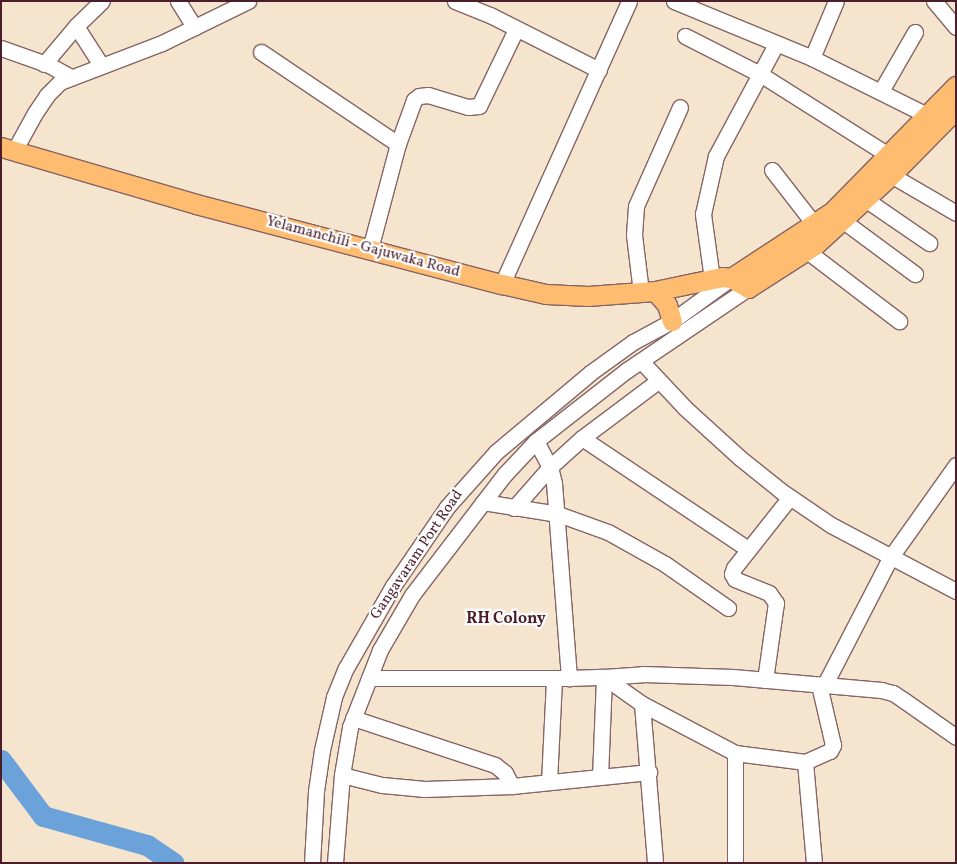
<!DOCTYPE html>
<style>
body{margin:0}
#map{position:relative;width:957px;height:864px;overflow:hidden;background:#f6e5ce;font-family:Vollkorn,serif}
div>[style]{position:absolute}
.river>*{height:21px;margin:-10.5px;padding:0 10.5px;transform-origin:10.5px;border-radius:10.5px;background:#6ba2d9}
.roads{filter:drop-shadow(1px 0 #866464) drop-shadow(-1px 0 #866464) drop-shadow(0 1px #866464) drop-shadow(0 -1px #866464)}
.minor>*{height:15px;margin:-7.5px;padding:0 7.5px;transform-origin:7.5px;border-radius:7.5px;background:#fff}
.major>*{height:19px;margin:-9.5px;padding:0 9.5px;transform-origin:9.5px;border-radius:9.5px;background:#febc70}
span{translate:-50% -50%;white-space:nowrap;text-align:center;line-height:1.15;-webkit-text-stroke:4.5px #fff;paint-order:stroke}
.street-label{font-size:15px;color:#4a1f2b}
.neighbourhood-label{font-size:16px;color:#4a1f2b;font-weight:700}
.frame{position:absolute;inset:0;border:2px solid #4a1f2b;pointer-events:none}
</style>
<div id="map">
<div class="river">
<i style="left:1px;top:760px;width:70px;rotate:53.1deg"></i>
<i style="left:43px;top:816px;width:108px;rotate:15.6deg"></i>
<i style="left:147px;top:845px;width:32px;rotate:34deg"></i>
</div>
<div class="roads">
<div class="minor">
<i style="left:178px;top:1px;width:31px;rotate:58deg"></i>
<i style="left:455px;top:1px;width:38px;rotate:22deg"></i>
<i style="left:490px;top:15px;width:122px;rotate:26.8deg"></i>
<i style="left:674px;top:1px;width:149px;rotate:22.4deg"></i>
<i style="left:812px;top:58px;width:128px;rotate:26.4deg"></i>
<i style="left:934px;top:1px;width:34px;rotate:50deg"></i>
<i style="left:76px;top:26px;width:46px;rotate:57.3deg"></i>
<i style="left:685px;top:36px;width:84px;rotate:26.9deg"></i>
<i style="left:760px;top:74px;width:151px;rotate:32.3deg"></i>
<i style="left:1px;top:48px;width:51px;rotate:19.5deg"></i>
<i style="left:49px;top:65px;width:25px;rotate:29deg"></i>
<i style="left:261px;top:52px;width:165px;rotate:33.9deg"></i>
<i style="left:812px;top:58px;width:62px;rotate:-67.2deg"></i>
<i style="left:44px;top:64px;width:50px;rotate:-49.9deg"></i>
<i style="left:76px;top:26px;width:36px;rotate:-44deg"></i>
<i style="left:881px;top:91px;width:68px;rotate:-60deg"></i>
<i style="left:14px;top:151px;width:43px;rotate:-61.1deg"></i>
<i style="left:35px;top:113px;width:22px;rotate:-56deg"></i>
<i style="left:47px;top:95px;width:18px;rotate:-45deg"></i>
<i style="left:60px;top:82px;width:109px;rotate:-20.9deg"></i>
<i style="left:162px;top:43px;width:96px;rotate:-26deg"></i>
<i style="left:772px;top:170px;width:68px;rotate:52.1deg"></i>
<i style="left:891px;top:175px;width:75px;rotate:30.3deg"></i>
<i style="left:865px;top:199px;width:78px;rotate:34.5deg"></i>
<i style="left:842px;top:220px;width:91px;rotate:36.5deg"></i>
<i style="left:370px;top:249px;width:109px;rotate:-75.1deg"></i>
<i style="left:398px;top:144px;width:47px;rotate:-70deg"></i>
<i style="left:414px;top:100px;width:6px;rotate:-39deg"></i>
<i style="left:419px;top:96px;width:9px;rotate:-6deg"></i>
<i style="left:428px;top:95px;width:42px;rotate:16.7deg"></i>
<i style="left:468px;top:107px;width:11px;rotate:-5deg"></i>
<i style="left:479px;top:106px;width:85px;rotate:-64.3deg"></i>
<i style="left:807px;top:251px;width:116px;rotate:37.3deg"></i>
<i style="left:712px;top:279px;width:66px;rotate:-97.9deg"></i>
<i style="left:703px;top:214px;width:59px;rotate:-77.4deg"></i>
<i style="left:716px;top:156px;width:127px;rotate:-61.8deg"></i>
<i style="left:502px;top:284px;width:310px;rotate:-65.8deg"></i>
<i style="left:641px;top:292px;width:57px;rotate:-97deg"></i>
<i style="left:634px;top:235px;width:29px;rotate:-86deg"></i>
<i style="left:636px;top:206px;width:108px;rotate:-66deg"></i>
<i style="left:641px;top:361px;width:64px;rotate:46.9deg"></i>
<i style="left:685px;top:408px;width:74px;rotate:42.3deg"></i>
<i style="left:740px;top:458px;width:53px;rotate:38.8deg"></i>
<i style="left:781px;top:491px;width:60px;rotate:34.2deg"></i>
<i style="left:831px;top:525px;width:141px;rotate:27.8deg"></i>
<i style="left:582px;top:438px;width:200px;rotate:33.8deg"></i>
<i style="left:536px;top:441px;width:30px;rotate:62deg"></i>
<i style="left:550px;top:467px;width:16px;rotate:76deg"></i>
<i style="left:554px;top:483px;width:196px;rotate:85.6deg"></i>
<i style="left:569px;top:678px;width:35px;rotate:-2deg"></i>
<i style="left:604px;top:677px;width:47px;rotate:35.4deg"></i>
<i style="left:642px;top:704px;width:105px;rotate:27.8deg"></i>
<i style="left:735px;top:753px;width:110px;rotate:90deg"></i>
<i style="left:483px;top:502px;width:76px;rotate:9.1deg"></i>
<i style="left:558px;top:514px;width:53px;rotate:19.8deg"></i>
<i style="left:608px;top:532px;width:65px;rotate:29.3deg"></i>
<i style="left:665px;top:564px;width:77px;rotate:34.9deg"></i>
<i style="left:514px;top:508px;width:55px;rotate:-48.7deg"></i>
<i style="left:550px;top:467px;width:43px;rotate:-42.2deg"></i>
<i style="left:582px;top:438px;width:95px;rotate:-36.9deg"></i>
<i style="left:369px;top:678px;width:200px"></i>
<i style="left:765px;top:680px;width:78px;rotate:-81.9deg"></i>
<i style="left:776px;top:603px;width:12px;rotate:-125deg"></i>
<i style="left:769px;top:593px;width:37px;rotate:-158deg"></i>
<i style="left:735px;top:579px;width:6px;rotate:-121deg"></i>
<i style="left:732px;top:574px;width:6px;rotate:-72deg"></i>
<i style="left:734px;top:568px;width:90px;rotate:-51.7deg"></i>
<i style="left:825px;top:684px;width:142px;rotate:-62.7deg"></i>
<i style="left:890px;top:558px;width:114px;rotate:-54.6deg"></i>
<i style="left:642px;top:704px;width:160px;rotate:85.3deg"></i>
<i style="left:353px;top:718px;width:150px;rotate:18.3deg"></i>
<i style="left:495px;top:765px;width:13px;rotate:39deg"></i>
<i style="left:505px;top:773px;width:15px;rotate:62deg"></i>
<i style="left:735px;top:753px;width:71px;rotate:7.3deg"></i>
<i style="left:342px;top:775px;width:41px;rotate:14deg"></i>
<i style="left:382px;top:785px;width:43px;rotate:5.3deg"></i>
<i style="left:425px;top:789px;width:87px;rotate:-2deg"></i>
<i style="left:512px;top:786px;width:138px;rotate:-5.8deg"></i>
<i style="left:600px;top:777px;width:100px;rotate:-87.7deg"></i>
<i style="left:604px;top:677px;width:39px;rotate:-4deg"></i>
<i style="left:643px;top:674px;width:90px;rotate:1.9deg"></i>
<i style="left:733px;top:677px;width:149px;rotate:5deg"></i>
<i style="left:881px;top:690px;width:12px;rotate:14deg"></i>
<i style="left:893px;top:693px;width:11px;rotate:34deg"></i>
<i style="left:902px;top:699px;width:66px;rotate:35.1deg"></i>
<i style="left:549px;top:782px;width:103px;rotate:-87.2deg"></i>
<i style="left:312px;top:863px;width:72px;rotate:-86.8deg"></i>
<i style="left:316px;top:791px;width:41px;rotate:-81.7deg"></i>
<i style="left:322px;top:750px;width:54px;rotate:-77.2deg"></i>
<i style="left:334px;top:697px;width:31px;rotate:-68deg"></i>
<i style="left:346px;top:668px;width:95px;rotate:-60.2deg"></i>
<i style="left:393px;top:586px;width:96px;rotate:-55.6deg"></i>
<i style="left:447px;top:507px;width:74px;rotate:-48.3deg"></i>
<i style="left:496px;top:452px;width:123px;rotate:-40deg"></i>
<i style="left:590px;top:373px;width:53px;rotate:-35.8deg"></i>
<i style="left:633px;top:342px;width:44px;rotate:-28.3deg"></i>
<i style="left:672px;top:321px;width:73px;rotate:-36.1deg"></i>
<i style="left:335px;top:863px;width:88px;rotate:-85.5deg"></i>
<i style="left:342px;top:775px;width:49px;rotate:-80.5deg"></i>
<i style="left:350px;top:727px;width:83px;rotate:-68.7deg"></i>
<i style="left:380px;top:650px;width:64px;rotate:-59.8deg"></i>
<i style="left:412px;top:595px;width:153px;rotate:-52.5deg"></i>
<i style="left:505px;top:474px;width:45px;rotate:-46.8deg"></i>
<i style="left:536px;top:441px;width:115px;rotate:-38deg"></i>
<i style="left:627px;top:370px;width:146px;rotate:-34.1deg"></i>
<i style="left:814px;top:863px;width:101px;rotate:-95.1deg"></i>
<i style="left:805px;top:762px;width:27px;rotate:-24deg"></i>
<i style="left:830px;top:751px;width:7px;rotate:-63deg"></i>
<i style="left:833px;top:745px;width:62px;rotate:-103.1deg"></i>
</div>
<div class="major">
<i style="left:1px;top:147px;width:203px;rotate:16.3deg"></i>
<i style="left:196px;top:204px;width:316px;rotate:14.7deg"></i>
<i style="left:502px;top:284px;width:45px;rotate:12.8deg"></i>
<i style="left:546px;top:294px;width:42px;rotate:2.7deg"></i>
<i style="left:588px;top:296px;width:67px;rotate:-4.3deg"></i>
<i style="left:655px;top:291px;width:68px;rotate:-11.8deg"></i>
<i style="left:722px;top:277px;width:9px;rotate:6deg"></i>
<i style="left:731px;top:278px;width:20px;rotate:30deg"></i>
<i style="left:748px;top:288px;width:80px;rotate:-32.7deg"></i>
<i style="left:815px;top:245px;width:103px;rotate:-42.6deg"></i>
<i style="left:891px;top:175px;width:93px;rotate:-45.4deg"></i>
<i style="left:731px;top:278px;width:121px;rotate:-33.2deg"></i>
<i style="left:832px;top:212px;width:177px;rotate:-45.5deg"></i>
<i style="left:655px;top:291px;width:18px;rotate:49deg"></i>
<i style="left:667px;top:305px;width:17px;rotate:73deg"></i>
</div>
</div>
<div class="street-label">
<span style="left:363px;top:247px;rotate:15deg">Yelamanchili - Gajuwaka Road</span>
<span style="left:417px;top:555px;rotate:-56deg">Gangavaram Port Road</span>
</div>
<div class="neighbourhood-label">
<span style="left:506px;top:619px">RH Colony</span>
</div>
<div class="frame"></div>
</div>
